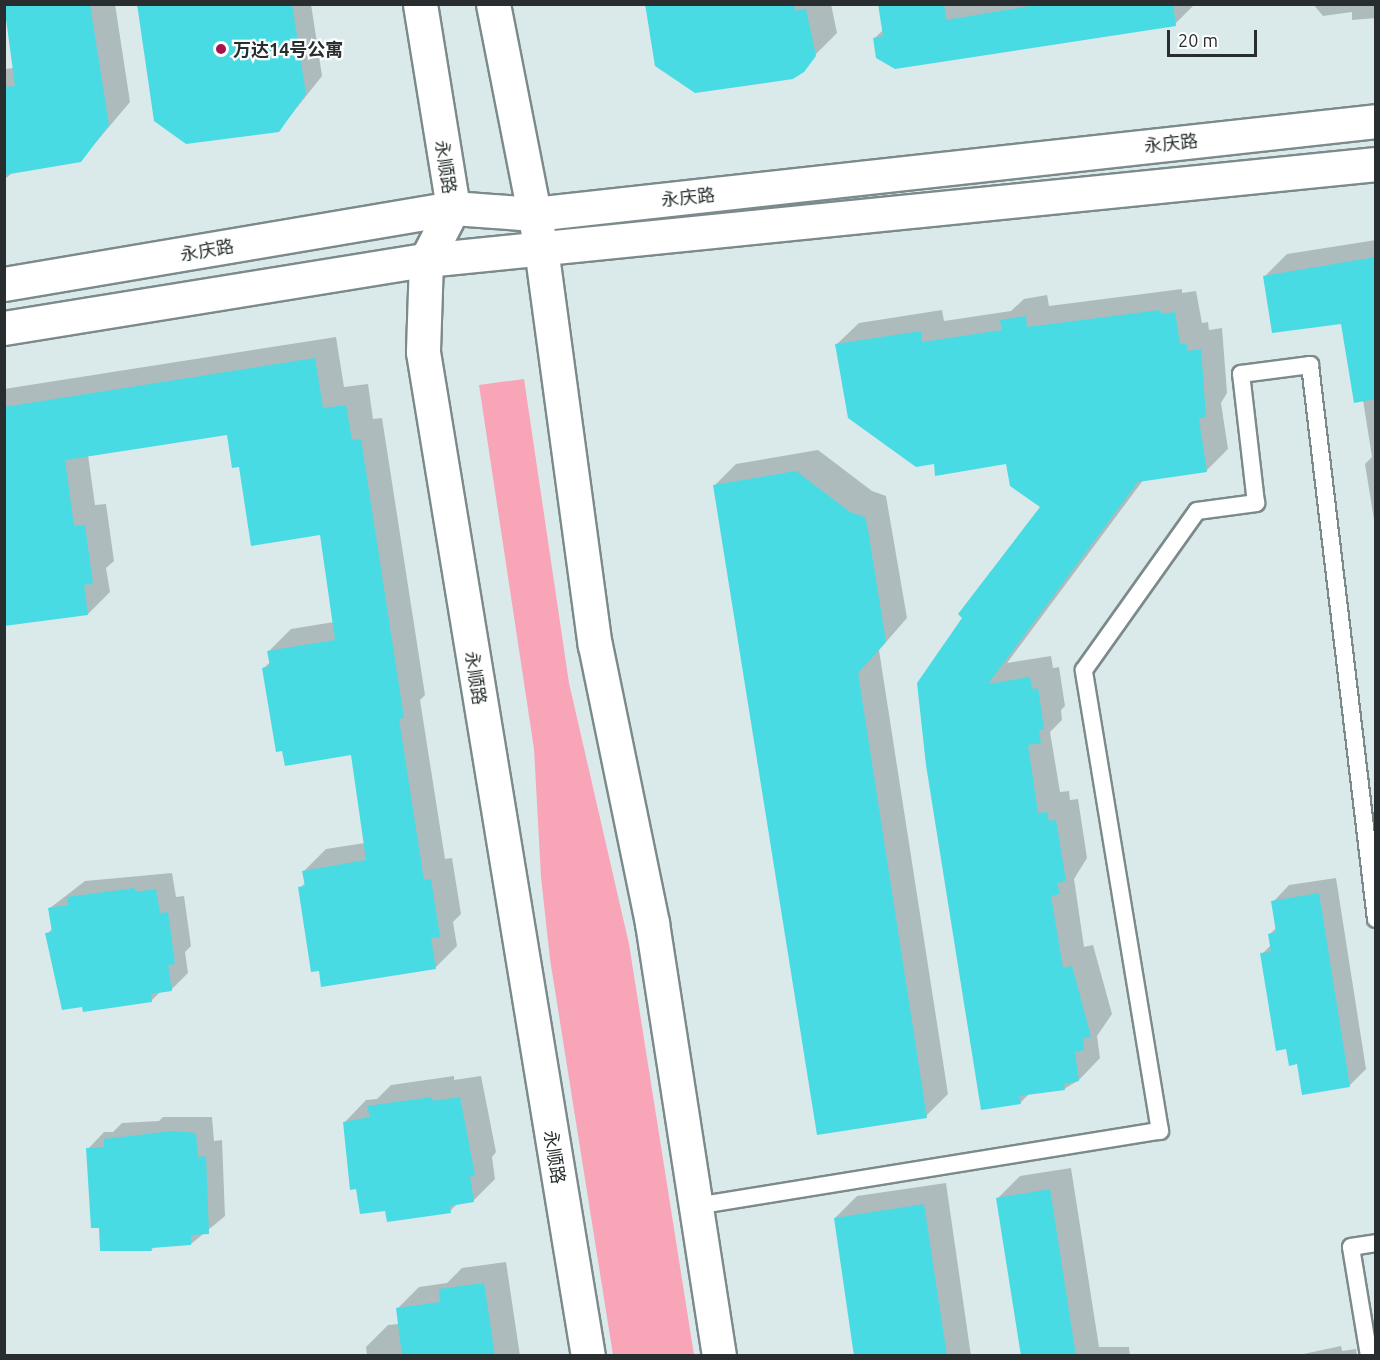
<!DOCTYPE html>
<meta charset="utf-8">
<style>
body{margin:0}
#map{position:relative;width:1380px;height:1360px;overflow:hidden;background:#daeaeb;font-family:Ubuntu,"Noto Sans SC",sans-serif}
div>[style]{position:absolute}
.green>*{inset:0;background:#f8a5b8}
.shadow>*{inset:0;background:#0003}
.building>*{inset:0;background:#48dbe4}
.roads{filter:drop-shadow(2px 0 #7c8a8b) drop-shadow(-2px 0 #7c8a8b) drop-shadow(0 2px #7c8a8b) drop-shadow(0 -2px #7c8a8b)}
.service>*{height:16px;margin:-8px;padding:0 8px;transform-origin:8px;border-radius:8px;background:#fff}
.tertiary>*{height:33px;margin:-16.5px;padding:0 16.5px;transform-origin:16.5px;border-radius:16.5px;background:#fff}
.secondary>*{height:33px;margin:-16.5px;padding:0 16.5px;transform-origin:16.5px;border-radius:16.5px;background:#fff}
.dots>*{width:16px;height:16px;translate:-50% -50%;box-sizing:border-box;border:3px solid #fff;border-radius:50%}
span{translate:-50% -50%;white-space:nowrap;text-align:center;line-height:1.15;-webkit-text-stroke:4.5px #fff;paint-order:stroke}
.poi-label{font-size:18px;color:#282e2f;font-weight:700}
.left{translate:0 -50%;text-align:left}
.street-label{font-size:18px;color:#282e2f}
.frame{position:absolute;inset:0;border:6px solid #282e2f;pointer-events:none}
.scale{position:absolute;left:1167px;top:30px;width:90px;height:27px;box-sizing:border-box;border:3px solid #282e2f;border-top:0;padding-left:8px;font-size:18px;line-height:21px;white-space:nowrap;color:#282e2f;-webkit-text-stroke:4px #fff;paint-order:stroke}
</style>
<div id="map">
<div class="green">
<i style="clip-path:polygon(524px 379px,569px 683px,629px 944px,694px 1355px,613px 1355px,550px 959px,541px 877px,534px 749px,479px 385px)"></i>
</div>
<div class="shadow">
<i style="clip-path:polygon(4px 4px,115px 4px,130px 102px,81px 160px,13px 172px,4px 180px,4px 69px,14px 68px)"></i>
<i style="clip-path:polygon(138px 4px,311px 4px,322px 76px,279px 130px)"></i>
<i style="clip-path:polygon(647px 4px,831px 4px,837px 33px,793px 77px)"></i>
<i style="clip-path:polygon(879px 4px,1195px 4px,1175px 24px,875px 38px,883px 30px)"></i>
<i style="clip-path:polygon(1313px 4px,1376px 4px,1376px 18px,1352px 20px,1352px 12px,1323px 16px)"></i>
<i style="clip-path:polygon(1376px 240px,1376px 532px,1365px 464px,1372px 457px,1363px 400px,1342px 322px,1265px 276px,1287px 254px)"></i>
<i style="clip-path:polygon(1182px 289px,1182px 293px,1196px 291px,1202px 323px,1208px 322px,1209px 330px,1222px 328px,1227px 393px,1221px 403px,1228px 449px,1206px 471px,1144px 479px,1007px 663px,1051px 656px,1053px 668px,1059px 667px,1065px 706px,1061px 710px,1062px 720px,1050px 732px,1060px 792px,1069px 791px,1070px 800px,1078px 799px,1087px 858px,1074px 879px,1084px 947px,1093px 945px,1112px 1014px,1097px 1036px,1100px 1058px,1079px 1080px,1064px 1089px,1029px 1094px,1020px 1103px,982px 1109px,964px 617px,1042px 507px,1008px 463px,935px 462px,837px 344px,859px 323px,942px 310px,944px 321px,1011px 311px,1024px 299px,1047px 295px,1049px 306px)"></i>
<i style="clip-path:polygon(336px 337px,344px 387px,368px 384px,373px 419px,382px 418px,425px 695px,420px 700px,445px 859px,452px 858px,461px 914px,453px 922px,457px 946px,435px 968px,300px 888px,306px 882px,304px 871px,326px 849px,365px 843px,352px 754px,264px 668px,271px 661px,269px 651px,291px 629px,334px 622px,321px 534px,240px 465px,229px 433px,88px 455px,95px 505px,106px 504px,114px 561px,106px 568px,110px 592px,88px 614px,4px 624px,4px 389px)"></i>
<i style="clip-path:polygon(818px 450px,872px 491px,886px 496px,907px 618px,879px 650px,948px 1094px,926px 1116px,715px 485px,736px 464px)"></i>
<i style="clip-path:polygon(172px 873px,176px 897px,184px 896px,191px 946px,185px 952px,188px 973px,171px 990px,161px 991px,152px 1000px,47px 934px,53px 928px,50px 908px,85px 881px)"></i>
<i style="clip-path:polygon(1336px 878px,1366px 1069px,1349px 1086px,1298px 1063px,1262px 954px,1271px 945px,1270px 934px,1277px 927px,1273px 902px,1289px 885px)"></i>
<i style="clip-path:polygon(454px 1076px,454px 1080px,481px 1076px,496px 1152px,492px 1157px,495px 1179px,473px 1201px,458px 1203px,450px 1211px,386px 1209px,345px 1122px,366px 1100px,377px 1099px,391px 1085px)"></i>
<i style="clip-path:polygon(163px 1117px,212px 1117px,214px 1141px,222px 1140px,225px 1216px,191px 1244px,155px 1246px,151px 1250px,100px 1226px,88px 1149px,104px 1132px,113px 1132px,122px 1123px,159px 1121px)"></i>
<i style="clip-path:polygon(1071px 1168px,1099px 1347px,1129px 1347px,1130px 1356px,1022px 1356px,998px 1198px,1020px 1176px)"></i>
<i style="clip-path:polygon(946px 1183px,971px 1356px,856px 1356px,835px 1218px,857px 1196px)"></i>
<i style="clip-path:polygon(506px 1262px,520px 1356px,367px 1356px,366px 1347px,388px 1325px,399px 1324px,397px 1309px,419px 1287px,447px 1283px,462px 1268px)"></i>
<i style="clip-path:polygon(1341px 1346px,1342px 1351px,1356px 1349px,1357px 1356px,1294px 1356px)"></i>
</div>
<div class="building">
<i style="clip-path:polygon(4px 4px,90px 4px,109px 125px,81px 162px,4px 175px,4px 87px,15px 86px)"></i>
<i style="clip-path:polygon(137px 4px,292px 4px,306px 94px,279px 132px,186px 144px,154px 121px)"></i>
<i style="clip-path:polygon(645px 4px,794px 4px,795px 11px,806px 9px,816px 56px,804px 72px,793px 79px,695px 93px,655px 66px)"></i>
<i style="clip-path:polygon(878px 4px,944px 4px,946px 20px,1042px 4px,1173px 4px,1176px 26px,895px 69px,876px 58px,873px 38px,883px 36px)"></i>
<i style="clip-path:polygon(1376px 257px,1376px 399px,1354px 403px,1341px 324px,1272px 333px,1263px 276px)"></i>
<i style="clip-path:polygon(1160px 310px,1161px 314px,1175px 312px,1180px 344px,1186px 343px,1188px 351px,1201px 349px,1206px 417px,1199px 418px,1200px 426px,1207px 472px,1138px 482px,988px 684px,1030px 677px,1032px 689px,1038px 688px,1044px 729px,1039px 730px,1041px 743px,1028px 745px,1038px 813px,1047px 812px,1049px 821px,1056px 820px,1066px 881px,1057px 883px,1060px 894px,1051px 896px,1063px 968px,1072px 966px,1091px 1037px,1083px 1038px,1084px 1050px,1075px 1052px,1079px 1081px,1064px 1084px,1065px 1090px,1019px 1096px,1021px 1104px,981px 1110px,926px 765px,917px 683px,962px 618px,958px 614px,1040px 507px,1010px 486px,1006px 464px,935px 476px,934px 464px,916px 467px,848px 418px,835px 344px,921px 331px,922px 342px,1002px 330px,1000px 320px,1026px 316px,1027px 327px)"></i>
<i style="clip-path:polygon(315px 358px,323px 408px,346px 405px,352px 440px,361px 439px,404px 718px,399px 719px,424px 880px,431px 879px,440px 937px,431px 938px,436px 969px,321px 987px,319px 971px,311px 972px,298px 887px,305px 886px,302px 871px,366px 860px,351px 755px,285px 766px,282px 751px,276px 752px,262px 668px,270px 666px,267px 651px,335px 640px,320px 535px,251px 546px,239px 467px,232px 468px,227px 435px,65px 460px,74px 526px,85px 525px,93px 584px,84px 585px,88px 615px,4px 626px,4px 407px)"></i>
<i style="clip-path:polygon(796px 471px,850px 512px,865px 517px,868px 530px,886px 642px,858px 673px,927px 1118px,817px 1135px,713px 485px)"></i>
<i style="clip-path:polygon(135px 888px,135px 892px,156px 889px,160px 913px,168px 912px,175px 964px,168px 965px,172px 991px,151px 994px,152px 1002px,83px 1012px,82px 1007px,62px 1010px,45px 933px,52px 932px,48px 908px,68px 905px,67px 897px)"></i>
<i style="clip-path:polygon(1319px 893px,1350px 1087px,1302px 1095px,1297px 1064px,1289px 1066px,1286px 1049px,1276px 1051px,1260px 953px,1271px 952px,1268px 934px,1276px 932px,1271px 901px)"></i>
<i style="clip-path:polygon(432px 1097px,433px 1101px,460px 1097px,475px 1175px,470px 1176px,474px 1202px,450px 1206px,451px 1213px,387px 1222px,385px 1211px,360px 1214px,356px 1189px,350px 1190px,343px 1122px,370px 1117px,367px 1106px)"></i>
<i style="clip-path:polygon(172px 1131px,196px 1133px,198px 1157px,206px 1156px,209px 1234px,191px 1235px,191px 1245px,151px 1248px,152px 1251px,100px 1251px,99px 1228px,91px 1228px,86px 1148px,104px 1147px,104px 1139px)"></i>
<i style="clip-path:polygon(1050px 1189px,1076px 1356px,1021px 1356px,996px 1198px)"></i>
<i style="clip-path:polygon(924px 1204px,947px 1356px,854px 1356px,834px 1218px)"></i>
<i style="clip-path:polygon(484px 1283px,495px 1356px,402px 1356px,396px 1308px,440px 1302px,439px 1289px)"></i>
</div>
<div class="roads">
<div class="service">
<i style="left:695px;top:1206px;width:471px;rotate:-9.2deg"></i>
<i style="left:1160px;top:1131px;width:467px;rotate:-99.4deg"></i>
<i style="left:1084px;top:670px;width:195px;rotate:-54.6deg"></i>
<i style="left:1197px;top:511px;width:60px;rotate:-7.7deg"></i>
<i style="left:1256px;top:503px;width:130px;rotate:-96.6deg"></i>
<i style="left:1241px;top:374px;width:70px;rotate:-7.4deg"></i>
<i style="left:1310px;top:365px;width:558px;rotate:83.21deg"></i>
<i style="left:1369px;top:1356px;width:110px;rotate:-99.4deg"></i>
<i style="left:1351px;top:1247px;width:25px;rotate:-9deg"></i>
</div>
<div class="tertiary">
<i style="left:4px;top:284px;width:455px;rotate:-9.6deg"></i>
<i style="left:453px;top:208px;width:81px;rotate:4.2deg"></i>
<i style="left:534px;top:214px;width:847px;rotate:-6.3deg"></i>
<i style="left:4px;top:328px;width:427px;rotate:-9.2deg"></i>
<i style="left:426px;top:260px;width:955px;rotate:-5.77deg"></i>
</div>
<div class="secondary">
<i style="left:420px;top:4px;width:207px;rotate:80.8deg"></i>
<i style="left:453px;top:208px;width:59px;rotate:117.4deg"></i>
<i style="left:426px;top:260px;width:92px;rotate:91.9deg"></i>
<i style="left:423px;top:352px;width:1017px;rotate:80.67deg"></i>
<i style="left:493px;top:4px;width:249px;rotate:78.9deg"></i>
<i style="left:541px;top:248px;width:401px;rotate:82.3deg"></i>
<i style="left:595px;top:645px;width:284px;rotate:78.4deg"></i>
<i style="left:652px;top:923px;width:438px;rotate:81.2deg"></i>
</div>
</div>
<div class="dots">
<i style="left:221px;top:49px;background:#a6134f"></i>
</div>
<div class="poi-label">
<span class="left" style="left:233px;top:49px">万达14号公寓</span>
</div>
<div class="street-label">
<span style="left:1171px;top:143px;rotate:-6deg">永庆路</span>
<span style="left:446px;top:167px;rotate:81deg">永顺路</span>
<span style="left:688px;top:197px;rotate:-6deg">永庆路</span>
<span style="left:207px;top:250px;rotate:-10deg">永庆路</span>
<span style="left:476px;top:678px;rotate:81deg">永顺路</span>
<span style="left:555px;top:1157px;rotate:81deg">永顺路</span>
</div>
<div class="frame"></div>
<div class="scale">20 m</div>
</div>
